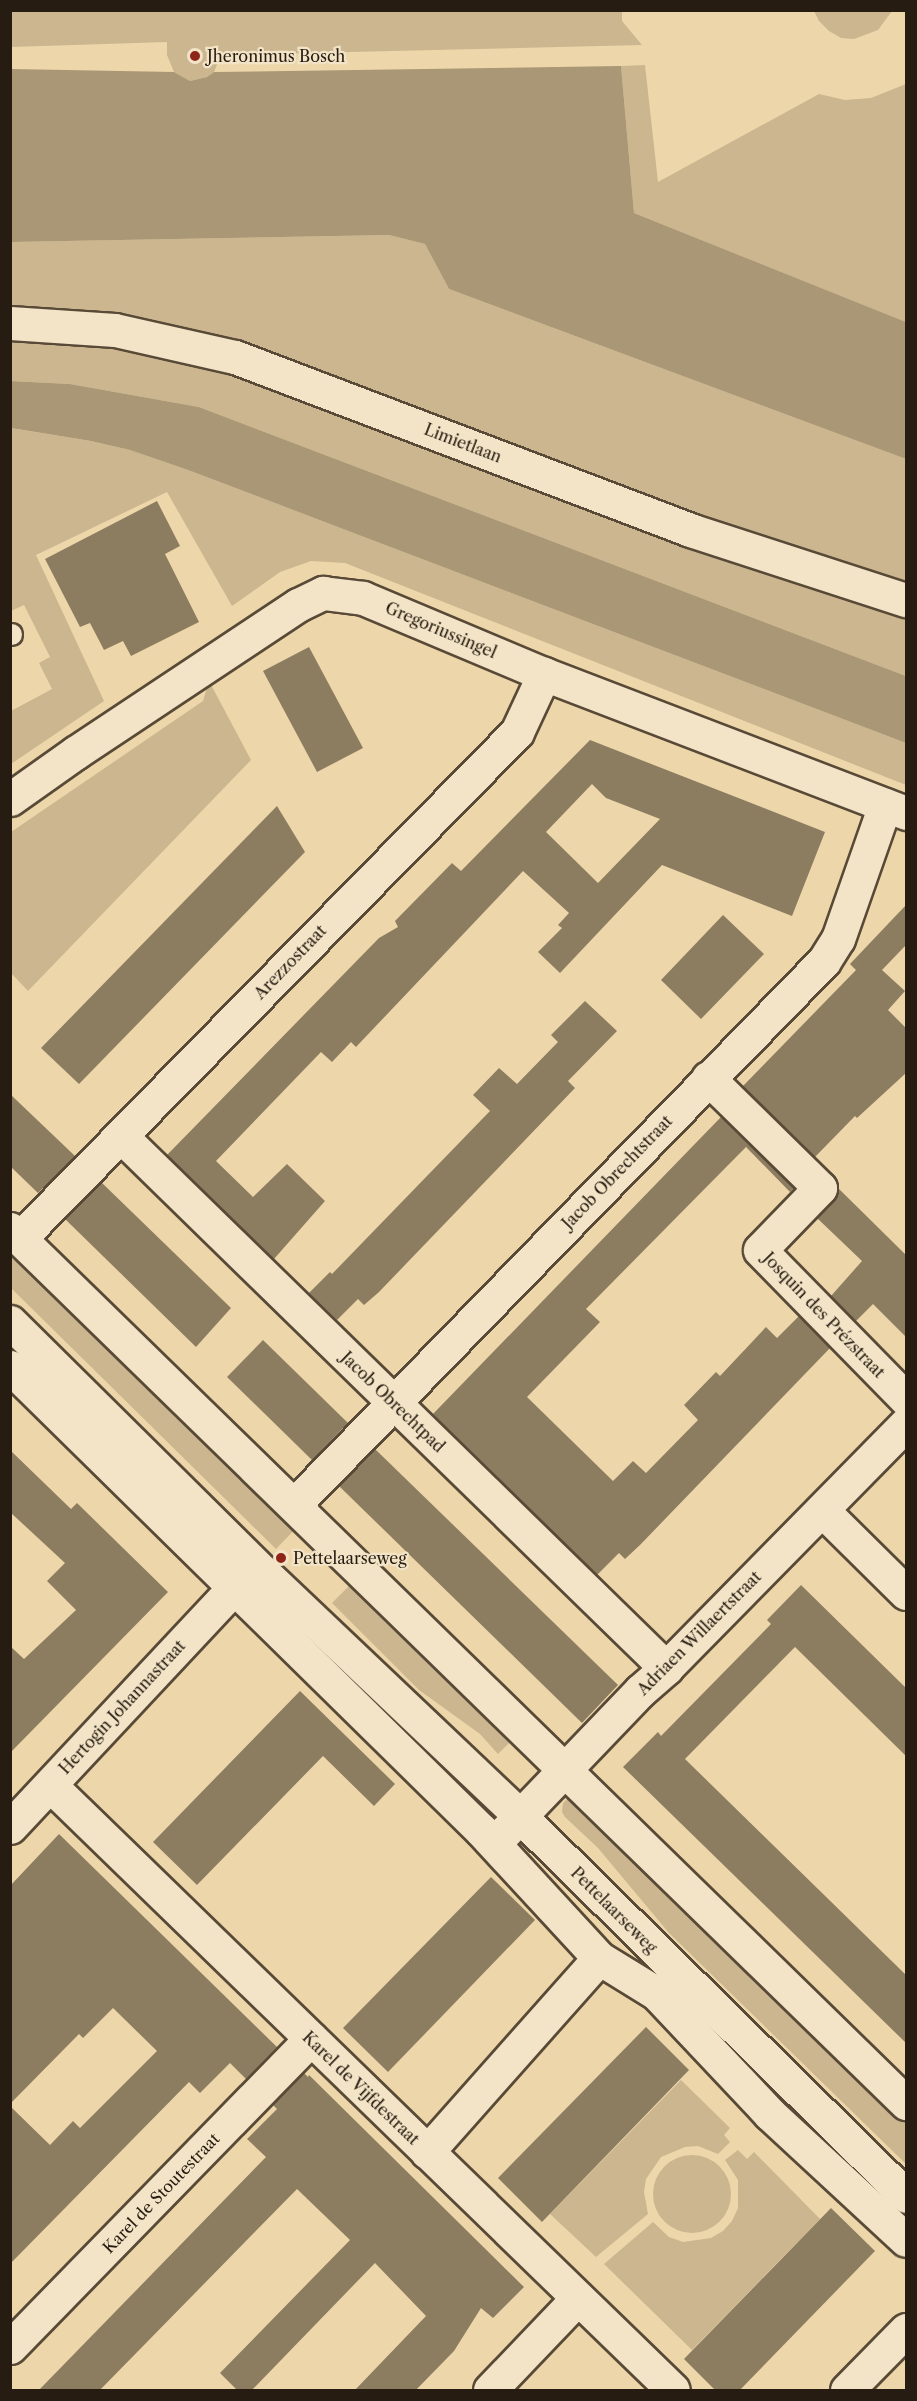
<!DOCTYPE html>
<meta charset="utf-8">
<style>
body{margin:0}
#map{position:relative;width:917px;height:2401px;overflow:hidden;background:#edd6a9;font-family:"Libre Caslon Text",serif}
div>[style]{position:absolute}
.green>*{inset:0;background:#cbb68f}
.round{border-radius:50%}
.water>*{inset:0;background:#a99775}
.building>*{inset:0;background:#8d7d60}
.roads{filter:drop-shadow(2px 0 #584a37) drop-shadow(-2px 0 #584a37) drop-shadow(0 2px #584a37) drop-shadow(0 -2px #584a37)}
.lane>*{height:21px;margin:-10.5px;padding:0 10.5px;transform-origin:10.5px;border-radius:10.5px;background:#f3e4c7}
.street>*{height:33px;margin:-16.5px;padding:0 16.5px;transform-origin:16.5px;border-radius:16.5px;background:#f3e4c7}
.secondary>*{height:33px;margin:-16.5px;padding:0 16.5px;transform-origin:16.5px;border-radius:16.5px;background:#f3e4c7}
.dots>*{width:16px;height:16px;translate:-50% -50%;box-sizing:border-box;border:3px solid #f3e4c7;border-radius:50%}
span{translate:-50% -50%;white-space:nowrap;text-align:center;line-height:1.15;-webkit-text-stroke:4.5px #f3e4c7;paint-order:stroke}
.poi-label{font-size:16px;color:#261c11}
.left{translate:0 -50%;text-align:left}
.street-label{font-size:16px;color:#261c11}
.frame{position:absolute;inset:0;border:12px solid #261c11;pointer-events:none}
</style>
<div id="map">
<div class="green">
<i style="clip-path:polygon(10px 11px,622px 11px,622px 21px,642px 45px,221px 55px,214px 72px,207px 77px,190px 81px,174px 72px,167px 55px,167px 42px,11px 47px)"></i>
<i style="clip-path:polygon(814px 11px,892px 11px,878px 30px,854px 39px,841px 38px,829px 31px,819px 21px)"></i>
<i style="clip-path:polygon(645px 65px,658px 182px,819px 94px,845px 100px,871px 98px,906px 84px,906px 322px,634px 213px,621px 66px)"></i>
<i style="clip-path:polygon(389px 235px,425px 244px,449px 289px,906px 459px,906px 591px,246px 352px,11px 310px,11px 242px)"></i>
<i style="clip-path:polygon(10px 336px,117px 345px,206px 367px,906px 610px,906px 676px,199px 407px,70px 384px,11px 381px)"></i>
<i style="clip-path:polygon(10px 428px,91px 441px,130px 450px,188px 470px,906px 743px,906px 785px,345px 563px,311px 561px,280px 572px,232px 606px,167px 492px,36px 555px,104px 701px,11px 764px,11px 711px,52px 689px,39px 663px,50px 657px,24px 605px,11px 611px)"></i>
<i style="clip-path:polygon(209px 681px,251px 760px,28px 991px,11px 973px,11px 832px,203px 701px)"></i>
<i style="clip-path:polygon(10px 1243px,299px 1525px,276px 1549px,11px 1288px)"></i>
<i style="clip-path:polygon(355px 1580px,515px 1737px,498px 1754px,480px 1734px,419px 1690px,332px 1603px)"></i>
<i style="clip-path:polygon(574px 1792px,906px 2118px,906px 2164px,669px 1933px,598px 1848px,565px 1817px,562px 1812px,563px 1803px)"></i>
<i style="clip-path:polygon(681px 2080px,730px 2128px,724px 2135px,730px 2142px,718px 2154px,698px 2146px,685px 2147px,661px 2157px,646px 2179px,644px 2192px,648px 2214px,596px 2257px,550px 2214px)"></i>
<i style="clip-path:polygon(738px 2150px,747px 2159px,754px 2152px,820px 2219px,692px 2350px,604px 2264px,653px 2222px,669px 2237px,683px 2242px,711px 2238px,723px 2231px,732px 2221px,738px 2208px,738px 2180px,725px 2160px)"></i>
<i class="round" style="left:653px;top:2155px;width:78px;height:78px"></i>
</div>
<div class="water">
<i style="clip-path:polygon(621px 66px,634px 213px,906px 322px,906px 459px,449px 289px,425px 244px,389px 235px,11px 242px,11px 69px,174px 72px,190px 81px,207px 77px,214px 72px)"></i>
<i style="clip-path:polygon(10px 381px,70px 384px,199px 407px,906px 676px,906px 743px,188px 470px,130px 450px,91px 441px,11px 428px)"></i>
</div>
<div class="building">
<i style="clip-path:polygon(157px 501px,180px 546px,165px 554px,199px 622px,131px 656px,123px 641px,104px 650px,90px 623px,80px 627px,45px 559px)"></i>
<i style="clip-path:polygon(309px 647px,363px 748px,317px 772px,263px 671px)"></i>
<i style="clip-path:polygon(evenodd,590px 740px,825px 832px,792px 916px,662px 865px,560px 973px,538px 952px,562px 928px,558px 925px,569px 913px,523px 871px,356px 1047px,351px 1042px,332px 1062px,321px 1052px,216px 1161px,253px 1197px,287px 1164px,325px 1201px,274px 1259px,167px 1155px,379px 938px,398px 927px,395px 921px,452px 863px,461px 871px,590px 740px,592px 784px,606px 798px,660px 819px,598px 883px,546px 832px,592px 784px)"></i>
<i style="clip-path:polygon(277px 806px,305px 852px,79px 1084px,41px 1048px)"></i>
<i style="clip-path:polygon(906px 905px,906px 945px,882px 970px,905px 991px,888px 1010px,906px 1028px,906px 1073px,857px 1118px,855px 1116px,815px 1157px,743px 1086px,856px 970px,850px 964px)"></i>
<i style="clip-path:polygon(723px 915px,764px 954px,701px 1019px,661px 980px)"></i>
<i style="clip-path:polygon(585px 1001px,617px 1031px,568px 1081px,575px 1088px,379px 1292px,364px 1305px,358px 1299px,337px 1320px,309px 1293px,330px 1272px,332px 1274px,490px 1111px,473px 1095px,499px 1068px,517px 1084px,558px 1042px,551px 1035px)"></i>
<i style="clip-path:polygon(10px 1094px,75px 1156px,38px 1193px,10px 1166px)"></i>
<i style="clip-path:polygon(721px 1117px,794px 1188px,790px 1192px,746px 1147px,586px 1309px,600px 1322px,527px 1397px,613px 1481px,633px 1461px,646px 1473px,698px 1420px,684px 1405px,716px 1372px,720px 1376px,766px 1327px,777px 1338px,799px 1316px,830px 1348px,640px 1545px,625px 1559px,619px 1553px,597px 1575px,433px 1414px)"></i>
<i style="clip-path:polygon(101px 1182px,231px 1308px,196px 1347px,65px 1219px)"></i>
<i style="clip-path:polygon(838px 1188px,906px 1255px,906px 1337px,873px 1304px,856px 1321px,831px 1296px,862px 1261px,817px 1218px,834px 1201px)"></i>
<i style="clip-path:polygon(263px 1340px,348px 1423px,312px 1460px,227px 1377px)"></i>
<i style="clip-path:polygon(375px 1449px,618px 1685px,582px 1723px,339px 1486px)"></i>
<i style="clip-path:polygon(10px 1450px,71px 1509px,77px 1503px,168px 1592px,10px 1753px,10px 1646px,24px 1659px,76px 1610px,47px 1581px,65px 1563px,10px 1512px)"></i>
<i style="clip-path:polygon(801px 1585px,906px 1688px,906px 1756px,795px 1647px,685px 1759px,906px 1975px,906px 2043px,623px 1767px,658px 1732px,661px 1736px,771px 1624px,767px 1620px)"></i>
<i style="clip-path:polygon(300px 1691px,395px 1784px,374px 1806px,323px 1756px,197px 1885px,153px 1842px)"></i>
<i style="clip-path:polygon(59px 1834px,277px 2047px,246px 2079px,230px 2063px,200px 2093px,189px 2082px,10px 2264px,10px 2106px,50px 2145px,73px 2121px,80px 2128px,157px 2051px,113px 2008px,83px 2038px,79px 2034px,10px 2104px,10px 1886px)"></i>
<i style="clip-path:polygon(491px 1877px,535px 1920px,388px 2072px,343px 2028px)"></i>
<i style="clip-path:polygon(646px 2027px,689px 2070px,542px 2222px,498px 2178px)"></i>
<i style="clip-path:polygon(304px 2073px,308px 2077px,309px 2075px,524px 2287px,493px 2318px,481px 2308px,454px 2351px,415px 2391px,354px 2391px,426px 2316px,375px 2263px,251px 2391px,238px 2391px,220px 2373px,350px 2240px,297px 2189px,99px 2391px,38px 2391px,266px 2157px,247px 2139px,277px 2109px,273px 2105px)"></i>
<i style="clip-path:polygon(831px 2208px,875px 2251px,739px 2391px,716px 2391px,684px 2359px)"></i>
</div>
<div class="roads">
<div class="lane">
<i style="left:10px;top:634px;width:1px"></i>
</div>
<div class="street">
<i style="left:10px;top:323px;width:105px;rotate:3.8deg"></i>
<i style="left:115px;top:330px;width:123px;rotate:12.7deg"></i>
<i style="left:235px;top:357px;width:487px;rotate:20.8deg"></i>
<i style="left:690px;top:530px;width:227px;rotate:18deg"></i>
<i style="left:10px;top:799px;width:80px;rotate:-35.3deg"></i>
<i style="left:75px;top:753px;width:268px;rotate:-33.6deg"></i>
<i style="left:298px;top:605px;width:28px;rotate:-26deg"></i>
<i style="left:323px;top:593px;width:40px;rotate:7.1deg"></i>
<i style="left:363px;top:598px;width:196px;rotate:22.8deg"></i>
<i style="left:544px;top:674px;width:388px;rotate:21deg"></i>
<i style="left:708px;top:1078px;width:157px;rotate:44.5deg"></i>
<i style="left:820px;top:1188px;width:86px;rotate:134.1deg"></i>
<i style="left:760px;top:1250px;width:209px;rotate:45.6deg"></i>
<i style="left:121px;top:1136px;width:762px;rotate:44.31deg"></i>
<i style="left:10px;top:1229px;width:1252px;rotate:44.29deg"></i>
<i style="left:20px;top:1238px;width:709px;rotate:-45.51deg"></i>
<i style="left:517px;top:732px;width:64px;rotate:-65deg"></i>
<i style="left:10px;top:1367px;width:660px;rotate:44.51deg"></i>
<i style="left:481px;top:1830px;width:174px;rotate:47.3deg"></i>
<i style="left:599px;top:1958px;width:67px;rotate:31.6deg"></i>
<i style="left:656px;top:1993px;width:166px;rotate:46.7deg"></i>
<i style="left:770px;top:2114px;width:185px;rotate:42.8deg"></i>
<i style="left:294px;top:1505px;width:759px;rotate:-45.75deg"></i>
<i style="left:824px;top:961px;width:26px;rotate:-58deg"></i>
<i style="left:838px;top:939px;width:142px;rotate:-70.7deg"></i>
<i style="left:822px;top:1510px;width:118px;rotate:44.7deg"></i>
<i style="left:50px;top:1785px;width:868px;rotate:44.16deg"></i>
<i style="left:10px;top:1827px;width:328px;rotate:-46.9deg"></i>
<i style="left:501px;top:1836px;width:201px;rotate:-46.2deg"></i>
<i style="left:640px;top:1691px;width:35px;rotate:-41deg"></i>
<i style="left:666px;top:1668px;width:342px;rotate:-45.5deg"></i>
<i style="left:427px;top:2152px;width:259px;rotate:-48.4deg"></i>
<i style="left:10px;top:2347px;width:431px;rotate:-45.7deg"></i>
<i style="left:490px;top:2390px;width:127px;rotate:-46.3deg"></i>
<i style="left:847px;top:2390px;width:84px;rotate:-45.5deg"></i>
</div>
<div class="secondary">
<i style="left:10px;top:1322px;width:357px;rotate:44.7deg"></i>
<i style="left:264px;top:1573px;width:354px;rotate:43.5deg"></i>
<i style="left:521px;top:1817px;width:540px;rotate:44.55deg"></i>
</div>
</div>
<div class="dots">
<i style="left:195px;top:56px;background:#8f2418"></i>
<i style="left:281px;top:1558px;background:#8f2418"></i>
</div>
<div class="poi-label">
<span class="left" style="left:207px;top:56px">Jheronimus Bosch</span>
<span class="left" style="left:293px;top:1558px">Pettelaarseweg</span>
</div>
<div class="street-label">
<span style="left:463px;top:443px;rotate:21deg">Limietlaan</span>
<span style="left:441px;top:630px;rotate:23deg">Gregoriussingel</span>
<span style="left:290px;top:962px;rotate:-46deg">Arezzostraat</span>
<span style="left:617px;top:1172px;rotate:-46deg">Jacob Obrechtstraat</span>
<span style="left:824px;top:1315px;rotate:46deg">Josquin des Prézstraat</span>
<span style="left:393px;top:1402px;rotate:44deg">Jacob Obrechtpad</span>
<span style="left:699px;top:1633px;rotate:-45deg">Adriaen Willaertstraat</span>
<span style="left:122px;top:1707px;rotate:-47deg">Hertogin Johannastraat</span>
<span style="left:614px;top:1910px;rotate:45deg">Pettelaarseweg</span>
<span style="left:361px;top:2088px;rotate:44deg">Karel de Vijfdestraat</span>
<span style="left:161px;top:2193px;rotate:-46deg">Karel de Stoutestraat</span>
</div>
<div class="frame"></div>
</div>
